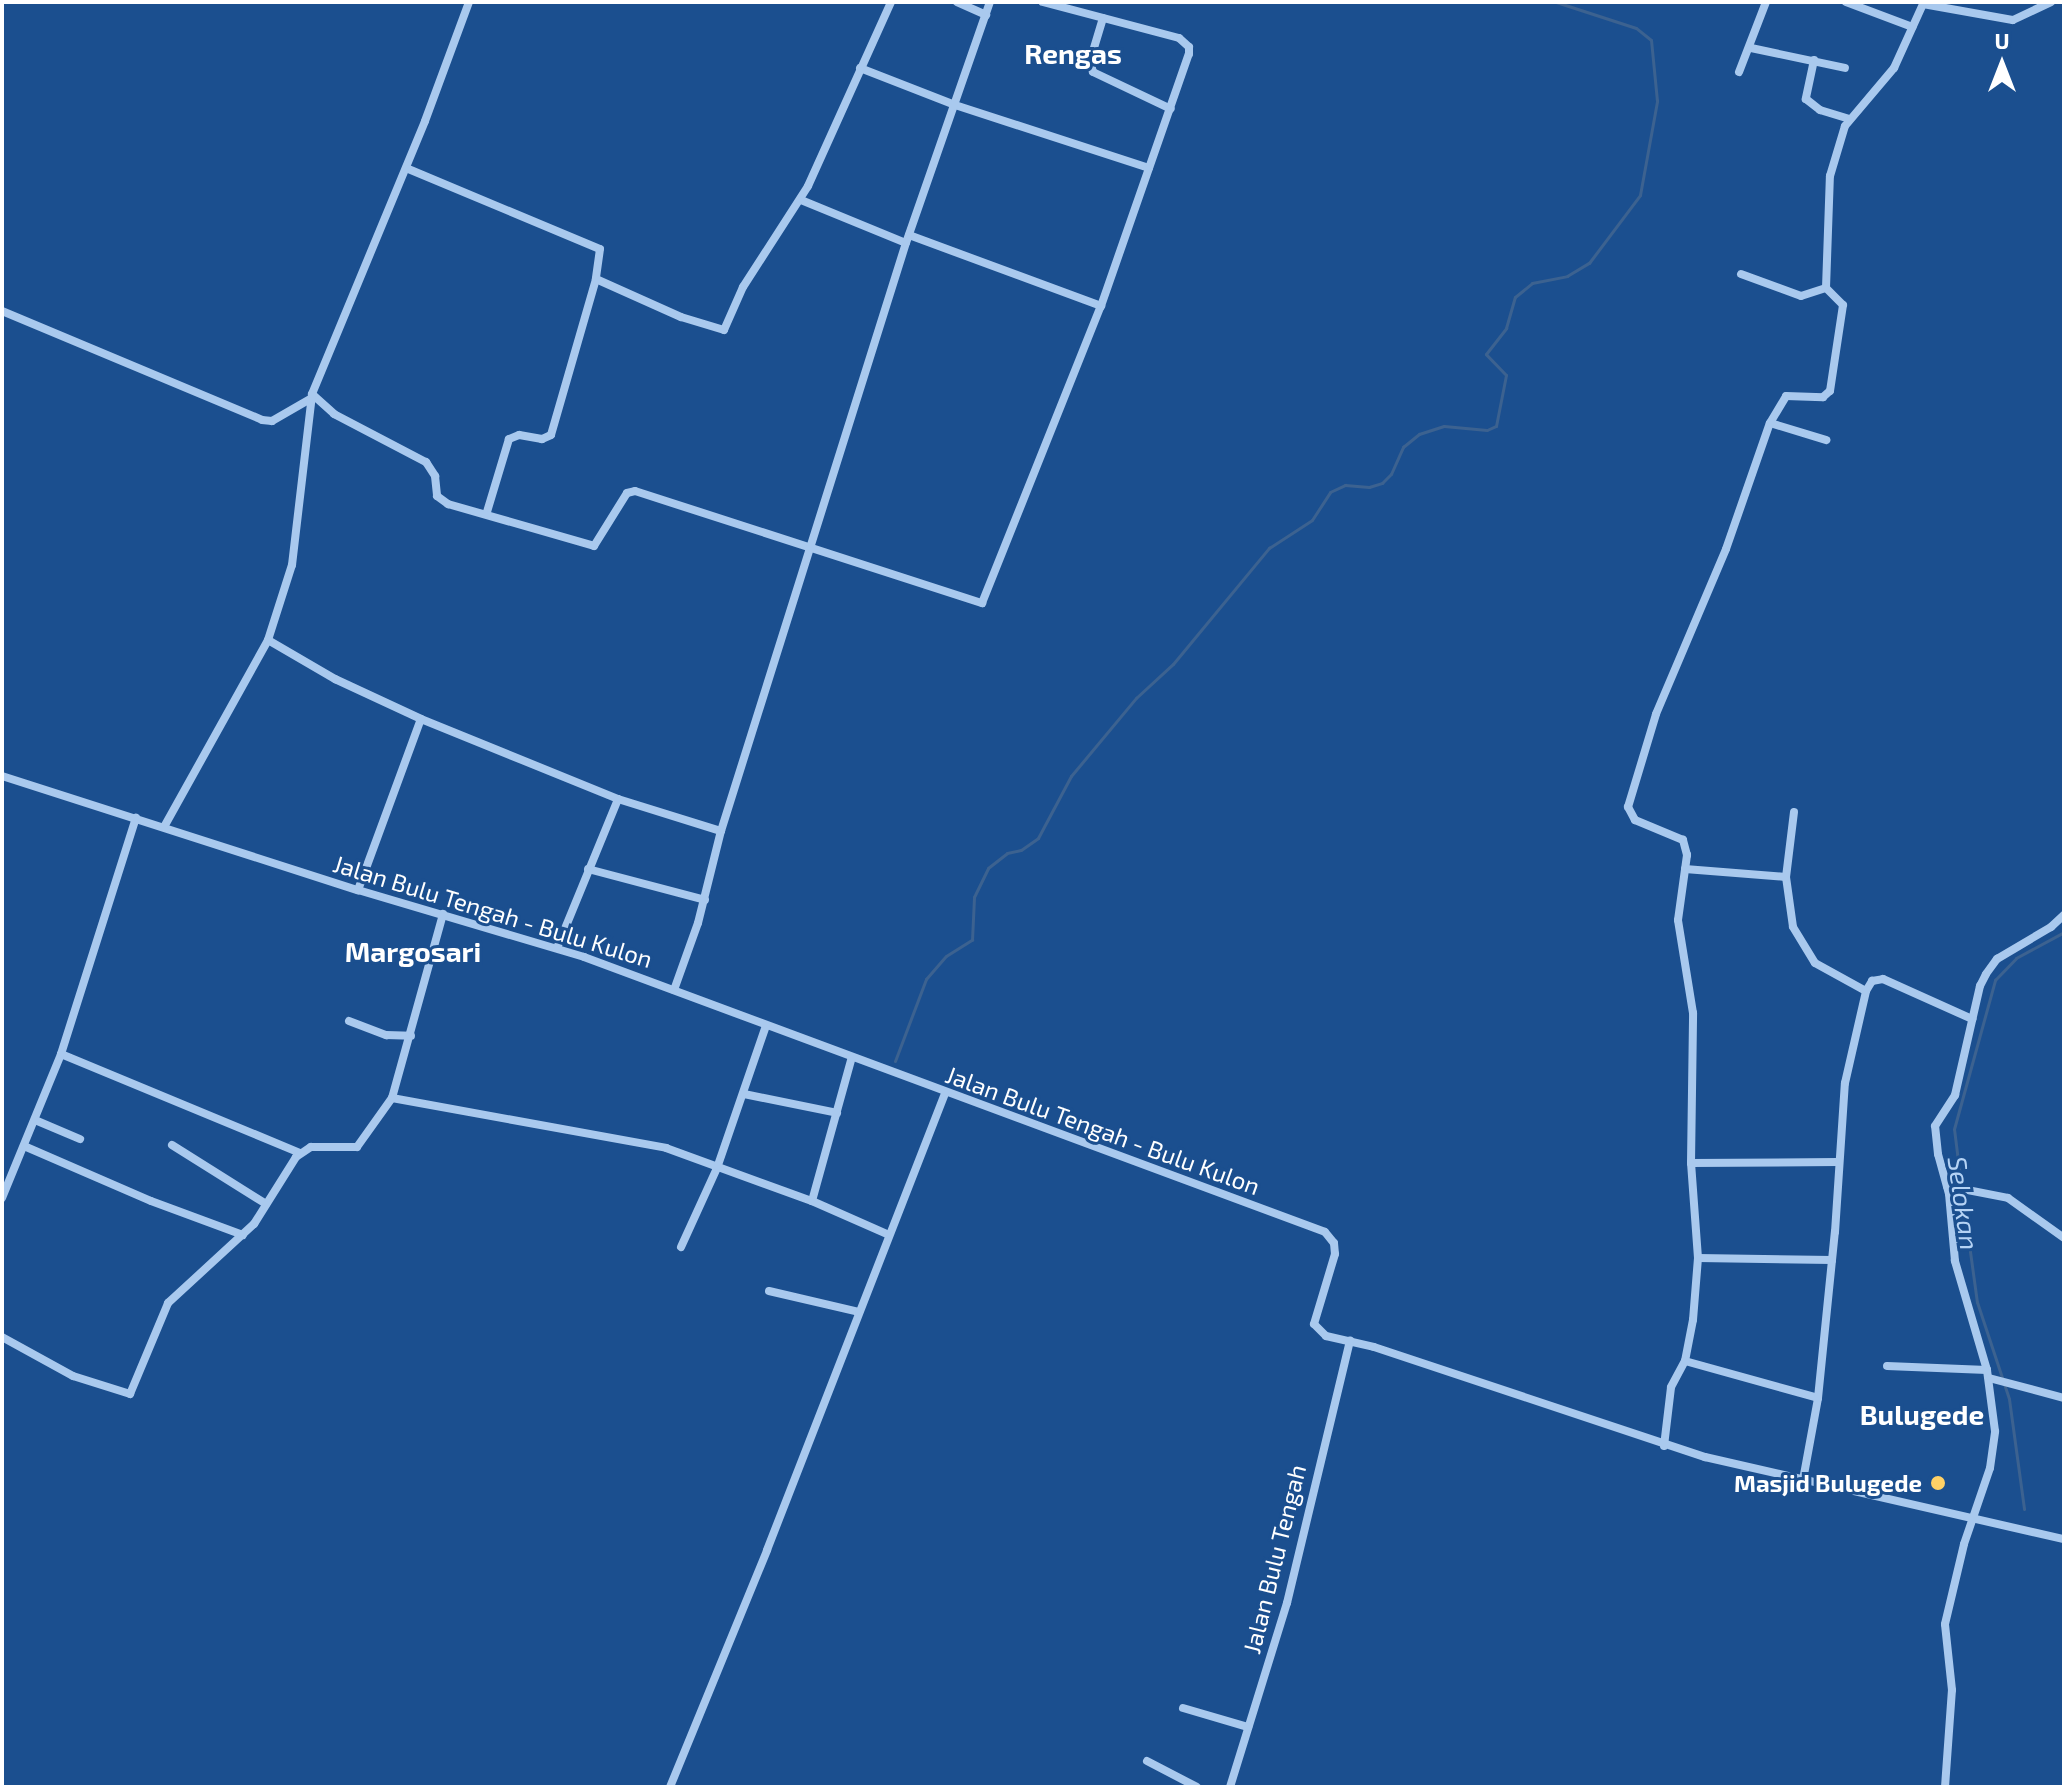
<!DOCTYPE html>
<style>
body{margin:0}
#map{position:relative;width:2066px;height:1789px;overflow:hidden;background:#1b4f8f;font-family:"Exo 2",sans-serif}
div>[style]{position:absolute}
.stream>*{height:3px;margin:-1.5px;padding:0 1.5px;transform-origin:1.5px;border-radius:1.5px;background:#3c6290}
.street>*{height:8px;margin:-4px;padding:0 4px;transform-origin:4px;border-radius:4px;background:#a9c9ee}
.dots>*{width:22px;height:22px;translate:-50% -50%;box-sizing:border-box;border:4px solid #1b4f8f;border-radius:50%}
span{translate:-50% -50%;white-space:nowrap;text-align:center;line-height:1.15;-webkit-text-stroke:6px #1b4f8f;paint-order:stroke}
.street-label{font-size:24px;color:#fff}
.poi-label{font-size:24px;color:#fff;font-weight:700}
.right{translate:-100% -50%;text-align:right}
.water-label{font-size:26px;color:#b5d3f5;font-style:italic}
.quarter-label{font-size:28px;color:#fff;font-weight:700}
.frame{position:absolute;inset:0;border:4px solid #fff;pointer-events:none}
.north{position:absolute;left:1962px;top:24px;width:80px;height:80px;-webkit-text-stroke:6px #1b4f8f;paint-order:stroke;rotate:0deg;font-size:22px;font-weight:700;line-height:32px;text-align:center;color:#fff}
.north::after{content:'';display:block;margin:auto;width:28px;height:36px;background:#fff;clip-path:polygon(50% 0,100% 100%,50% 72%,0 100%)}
</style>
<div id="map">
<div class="stream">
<i style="left:895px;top:1061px;width:88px;rotate:-69.3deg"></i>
<i style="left:926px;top:979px;width:30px;rotate:-49deg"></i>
<i style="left:946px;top:956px;width:31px;rotate:-32deg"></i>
<i style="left:972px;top:940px;width:43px;rotate:-87.3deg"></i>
<i style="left:974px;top:897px;width:32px;rotate:-64deg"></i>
<i style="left:988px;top:868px;width:24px;rotate:-38deg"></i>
<i style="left:1007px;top:853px;width:14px;rotate:-12deg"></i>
<i style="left:1021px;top:850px;width:21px;rotate:-35deg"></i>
<i style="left:1038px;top:838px;width:70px;rotate:-62deg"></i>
<i style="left:1071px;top:776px;width:102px;rotate:-50.2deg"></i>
<i style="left:1136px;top:698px;width:50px;rotate:-42.6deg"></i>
<i style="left:1173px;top:664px;width:151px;rotate:-50.4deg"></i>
<i style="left:1269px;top:548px;width:51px;rotate:-33.1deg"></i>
<i style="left:1312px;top:520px;width:33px;rotate:-57deg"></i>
<i style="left:1330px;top:492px;width:17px;rotate:-25deg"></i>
<i style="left:1345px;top:485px;width:24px;rotate:5deg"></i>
<i style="left:1369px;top:487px;width:14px;rotate:-17deg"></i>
<i style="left:1382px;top:483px;width:13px;rotate:-45deg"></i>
<i style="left:1391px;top:474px;width:30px;rotate:-66deg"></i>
<i style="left:1403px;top:447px;width:21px;rotate:-39deg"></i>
<i style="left:1419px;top:434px;width:26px;rotate:-18deg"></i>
<i style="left:1444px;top:426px;width:43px;rotate:5.3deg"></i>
<i style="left:1487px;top:430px;width:10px;rotate:-24deg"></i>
<i style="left:1496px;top:426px;width:52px;rotate:-78.9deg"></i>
<i style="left:1506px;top:375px;width:29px;rotate:-134deg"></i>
<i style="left:1486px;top:354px;width:33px;rotate:-52deg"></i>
<i style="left:1506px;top:328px;width:32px;rotate:-74deg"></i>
<i style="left:1515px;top:297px;width:22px;rotate:-39deg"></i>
<i style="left:1532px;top:283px;width:36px;rotate:-11deg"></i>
<i style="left:1567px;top:276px;width:26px;rotate:-31deg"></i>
<i style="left:1589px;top:263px;width:85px;rotate:-53.1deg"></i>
<i style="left:1640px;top:195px;width:96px;rotate:-79.7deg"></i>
<i style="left:1657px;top:101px;width:61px;rotate:-95.6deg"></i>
<i style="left:1651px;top:40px;width:19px;rotate:-141deg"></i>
<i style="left:1636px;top:28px;width:84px;rotate:-162deg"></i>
<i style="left:1961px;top:1185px;width:56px;rotate:-97.1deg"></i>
<i style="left:1954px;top:1129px;width:155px;rotate:-74.6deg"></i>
<i style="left:1995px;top:980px;width:30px;rotate:-46deg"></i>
<i style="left:2016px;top:958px;width:55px;rotate:-28.4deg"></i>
<i style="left:1962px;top:1193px;width:110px;rotate:82.2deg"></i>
<i style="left:1977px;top:1302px;width:102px;rotate:71.7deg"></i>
<i style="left:2009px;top:1399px;width:111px;rotate:82.2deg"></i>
</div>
<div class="street">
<i style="left:957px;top:2px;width:32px;rotate:24deg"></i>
<i style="left:1846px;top:2px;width:71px;rotate:20.7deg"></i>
<i style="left:1923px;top:4px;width:91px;rotate:10.1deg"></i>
<i style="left:2013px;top:20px;width:42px;rotate:-25.3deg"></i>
<i style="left:1103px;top:18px;width:45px;rotate:106.8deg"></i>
<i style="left:1090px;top:61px;width:11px;rotate:75deg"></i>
<i style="left:1093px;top:72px;width:86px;rotate:25.4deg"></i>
<i style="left:1751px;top:48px;width:96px;rotate:12deg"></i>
<i style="left:1814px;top:60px;width:40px;rotate:102deg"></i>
<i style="left:1806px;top:99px;width:18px;rotate:38deg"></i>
<i style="left:1820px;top:110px;width:30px;rotate:17deg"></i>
<i style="left:860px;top:68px;width:102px;rotate:21.3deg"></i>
<i style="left:955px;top:105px;width:204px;rotate:18deg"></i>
<i style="left:1739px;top:72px;width:75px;rotate:-68.9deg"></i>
<i style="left:406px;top:168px;width:210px;rotate:22.7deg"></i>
<i style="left:600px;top:249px;width:30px;rotate:98deg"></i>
<i style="left:596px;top:279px;width:162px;rotate:106.1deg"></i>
<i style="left:551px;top:435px;width:10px;rotate:156deg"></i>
<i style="left:542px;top:439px;width:23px;rotate:-170deg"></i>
<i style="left:519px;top:435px;width:11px;rotate:158deg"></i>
<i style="left:509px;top:439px;width:76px;rotate:106.8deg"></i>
<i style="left:801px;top:200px;width:113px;rotate:22.3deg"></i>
<i style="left:909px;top:235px;width:205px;rotate:20.3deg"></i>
<i style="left:1741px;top:274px;width:64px;rotate:20.1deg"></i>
<i style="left:1801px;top:296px;width:26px;rotate:-18deg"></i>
<i style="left:596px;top:279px;width:93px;rotate:24.1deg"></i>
<i style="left:681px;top:317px;width:45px;rotate:16.8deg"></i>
<i style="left:724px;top:330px;width:47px;rotate:-66.2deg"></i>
<i style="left:743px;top:287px;width:120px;rotate:-57.2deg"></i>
<i style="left:808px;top:186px;width:202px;rotate:-65.7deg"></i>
<i style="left:1826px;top:288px;width:112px;rotate:-88deg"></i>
<i style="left:1830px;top:176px;width:52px;rotate:-73.3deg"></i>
<i style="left:1845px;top:126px;width:76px;rotate:-49.8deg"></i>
<i style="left:1894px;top:68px;width:72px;rotate:-65.6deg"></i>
<i style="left:2px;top:311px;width:282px;rotate:22.7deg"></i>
<i style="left:262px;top:420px;width:10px;rotate:6deg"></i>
<i style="left:272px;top:421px;width:46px;rotate:-29.9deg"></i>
<i style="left:312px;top:394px;width:30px;rotate:42deg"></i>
<i style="left:334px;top:414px;width:104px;rotate:27.6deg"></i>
<i style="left:426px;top:462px;width:17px;rotate:57deg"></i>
<i style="left:435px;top:476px;width:20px;rotate:84deg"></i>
<i style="left:437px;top:496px;width:14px;rotate:36deg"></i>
<i style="left:448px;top:504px;width:152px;rotate:16deg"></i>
<i style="left:594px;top:546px;width:62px;rotate:-58.1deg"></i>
<i style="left:627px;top:493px;width:8px;rotate:-14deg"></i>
<i style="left:635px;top:491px;width:365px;rotate:17.9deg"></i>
<i style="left:982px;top:603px;width:320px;rotate:-68.2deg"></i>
<i style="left:1101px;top:306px;width:267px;rotate:-70.8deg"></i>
<i style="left:1189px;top:54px;width:7px;rotate:-90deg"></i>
<i style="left:1189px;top:47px;width:13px;rotate:-138deg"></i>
<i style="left:1179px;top:38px;width:141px;rotate:-165.2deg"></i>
<i style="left:1770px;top:423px;width:59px;rotate:16.9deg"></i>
<i style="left:268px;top:640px;width:78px;rotate:30.2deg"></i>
<i style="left:335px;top:679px;width:95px;rotate:24.9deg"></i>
<i style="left:421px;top:719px;width:213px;rotate:22.1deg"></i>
<i style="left:618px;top:799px;width:108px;rotate:17.3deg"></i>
<i style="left:2px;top:776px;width:374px;rotate:17.8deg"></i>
<i style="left:358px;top:890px;width:236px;rotate:16.5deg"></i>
<i style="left:584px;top:957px;width:790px;rotate:20.36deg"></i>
<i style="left:1325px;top:1232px;width:14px;rotate:51deg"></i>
<i style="left:1334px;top:1243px;width:11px;rotate:85deg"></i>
<i style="left:1335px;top:1254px;width:73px;rotate:106.7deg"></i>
<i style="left:1314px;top:1324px;width:17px;rotate:45deg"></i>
<i style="left:1326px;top:1336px;width:49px;rotate:12.9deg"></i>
<i style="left:1374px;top:1347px;width:349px;rotate:18.4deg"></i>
<i style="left:1705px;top:1457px;width:368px;rotate:12.9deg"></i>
<i style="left:1794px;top:812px;width:65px;rotate:97deg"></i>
<i style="left:1786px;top:877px;width:50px;rotate:82deg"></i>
<i style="left:1793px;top:927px;width:42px;rotate:58.6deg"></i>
<i style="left:1815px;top:963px;width:58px;rotate:28.8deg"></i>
<i style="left:164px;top:827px;width:214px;rotate:-60.9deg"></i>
<i style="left:268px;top:640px;width:79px;rotate:-72.3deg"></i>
<i style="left:292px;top:565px;width:172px;rotate:-83.3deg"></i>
<i style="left:312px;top:394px;width:295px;rotate:-67.5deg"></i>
<i style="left:425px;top:121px;width:127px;rotate:-69.7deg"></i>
<i style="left:588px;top:869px;width:121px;rotate:14.8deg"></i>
<i style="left:1685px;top:869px;width:101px;rotate:4.5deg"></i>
<i style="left:358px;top:890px;width:182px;rotate:-69.8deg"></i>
<i style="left:557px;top:948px;width:161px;rotate:-67.7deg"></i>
<i style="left:674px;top:990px;width:71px;rotate:-70.3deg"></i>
<i style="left:698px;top:923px;width:95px;rotate:-76deg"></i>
<i style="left:721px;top:831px;width:616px;rotate:-72.54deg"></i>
<i style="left:906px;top:243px;width:255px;rotate:-70.8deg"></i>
<i style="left:349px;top:1021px;width:40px;rotate:21deg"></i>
<i style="left:386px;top:1035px;width:25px;rotate:2deg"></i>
<i style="left:61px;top:1054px;width:259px;rotate:22.5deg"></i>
<i style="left:744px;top:1094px;width:95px;rotate:11.5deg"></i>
<i style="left:392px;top:1098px;width:279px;rotate:10.3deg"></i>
<i style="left:666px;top:1148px;width:155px;rotate:20deg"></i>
<i style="left:812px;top:1201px;width:84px;rotate:23.8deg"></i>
<i style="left:35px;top:1120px;width:49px;rotate:22.9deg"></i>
<i style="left:172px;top:1145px;width:111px;rotate:32.1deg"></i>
<i style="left:24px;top:1146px;width:138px;rotate:23.4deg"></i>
<i style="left:151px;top:1201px;width:98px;rotate:20.3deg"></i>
<i style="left:1691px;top:1163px;width:147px;rotate:-0.4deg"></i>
<i style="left:1947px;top:1186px;width:62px;rotate:11.1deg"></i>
<i style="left:2008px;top:1198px;width:69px;rotate:35.5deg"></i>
<i style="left:2px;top:1198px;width:156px;rotate:-67.7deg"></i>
<i style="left:61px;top:1054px;width:248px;rotate:-72.4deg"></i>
<i style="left:812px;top:1201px;width:149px;rotate:-74.5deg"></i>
<i style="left:681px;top:1247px;width:87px;rotate:-65.5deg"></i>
<i style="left:717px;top:1168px;width:150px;rotate:-71deg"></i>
<i style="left:1698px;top:1258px;width:134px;rotate:0.9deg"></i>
<i style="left:769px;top:1291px;width:92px;rotate:13.1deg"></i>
<i style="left:2px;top:1337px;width:81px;rotate:28.8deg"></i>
<i style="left:73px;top:1376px;width:60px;rotate:17.5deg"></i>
<i style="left:130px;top:1394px;width:99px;rotate:-67.3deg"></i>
<i style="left:168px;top:1303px;width:117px;rotate:-42.6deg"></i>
<i style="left:254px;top:1224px;width:79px;rotate:-57.9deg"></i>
<i style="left:296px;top:1157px;width:18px;rotate:-34deg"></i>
<i style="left:311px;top:1147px;width:46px"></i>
<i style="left:357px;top:1147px;width:60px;rotate:-54.5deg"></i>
<i style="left:392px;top:1098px;width:191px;rotate:-74.5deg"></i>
<i style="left:1685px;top:1361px;width:138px;rotate:15.5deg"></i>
<i style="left:1887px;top:1366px;width:100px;rotate:2.3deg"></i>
<i style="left:1989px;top:1378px;width:78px;rotate:14.9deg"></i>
<i style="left:1664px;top:1446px;width:59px;rotate:-83.2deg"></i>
<i style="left:1671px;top:1387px;width:30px;rotate:-62deg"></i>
<i style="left:1685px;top:1361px;width:42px;rotate:-79deg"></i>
<i style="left:1693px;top:1320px;width:62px;rotate:-85.4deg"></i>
<i style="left:1698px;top:1258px;width:95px;rotate:-94.2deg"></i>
<i style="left:1691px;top:1163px;width:150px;rotate:-89.2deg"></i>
<i style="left:1693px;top:1013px;width:94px;rotate:-99.2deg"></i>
<i style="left:1678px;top:920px;width:66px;rotate:-82.1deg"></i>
<i style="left:1687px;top:855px;width:16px;rotate:-105deg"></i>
<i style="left:1683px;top:840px;width:52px;rotate:-157.4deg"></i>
<i style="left:1635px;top:820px;width:15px;rotate:-118deg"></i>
<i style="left:1628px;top:807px;width:97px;rotate:-73.2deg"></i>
<i style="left:1656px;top:714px;width:179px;rotate:-67deg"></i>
<i style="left:1726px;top:549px;width:133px;rotate:-70.8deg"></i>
<i style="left:1770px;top:423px;width:31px;rotate:-59deg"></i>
<i style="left:1786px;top:396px;width:37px;rotate:2deg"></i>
<i style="left:1823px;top:397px;width:9px;rotate:-41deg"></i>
<i style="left:1830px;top:391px;width:87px;rotate:-81.4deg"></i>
<i style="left:1843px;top:305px;width:24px;rotate:-135deg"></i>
<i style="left:1803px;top:1480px;width:83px;rotate:-79.6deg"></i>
<i style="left:1818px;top:1398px;width:167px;rotate:-84.2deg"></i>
<i style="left:1835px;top:1232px;width:149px;rotate:-86.2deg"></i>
<i style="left:1845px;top:1083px;width:94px;rotate:-77.1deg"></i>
<i style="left:1866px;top:991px;width:12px;rotate:-59deg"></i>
<i style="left:1872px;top:981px;width:11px;rotate:-10deg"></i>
<i style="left:1883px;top:979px;width:98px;rotate:24.2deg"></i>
<i style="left:1183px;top:1708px;width:68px;rotate:16.3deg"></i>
<i style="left:1147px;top:1761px;width:56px;rotate:27.5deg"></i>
<i style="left:670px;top:1787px;width:256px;rotate:-67.7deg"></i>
<i style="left:767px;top:1550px;width:490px;rotate:-68.7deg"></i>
<i style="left:1230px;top:1787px;width:193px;rotate:-72.8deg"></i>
<i style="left:1287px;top:1603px;width:270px;rotate:-76.5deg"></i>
<i style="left:1945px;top:1787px;width:97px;rotate:-85.9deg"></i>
<i style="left:1952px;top:1690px;width:66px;rotate:-96.1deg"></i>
<i style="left:1945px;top:1624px;width:82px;rotate:-76.6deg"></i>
<i style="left:1964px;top:1544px;width:80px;rotate:-71.1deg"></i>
<i style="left:1990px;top:1468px;width:37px;rotate:-82deg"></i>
<i style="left:1995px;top:1431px;width:62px;rotate:-97.5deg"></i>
<i style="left:1987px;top:1370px;width:114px;rotate:-106.4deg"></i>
<i style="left:1955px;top:1261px;width:67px;rotate:-95.1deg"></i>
<i style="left:1949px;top:1194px;width:41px;rotate:-105.4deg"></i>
<i style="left:1938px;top:1154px;width:28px;rotate:-96deg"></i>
<i style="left:1935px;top:1126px;width:37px;rotate:-57deg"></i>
<i style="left:1955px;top:1095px;width:112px;rotate:-77.1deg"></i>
<i style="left:1980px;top:986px;width:13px;rotate:-63deg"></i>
<i style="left:1986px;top:974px;width:19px;rotate:-54deg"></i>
<i style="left:1997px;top:959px;width:63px;rotate:-30.7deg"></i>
<i style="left:2051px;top:927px;width:18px;rotate:-43deg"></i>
</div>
<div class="dots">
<i style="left:1938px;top:1483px;background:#ffd166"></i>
</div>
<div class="street-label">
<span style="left:493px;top:911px;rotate:17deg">Jalan Bulu Tengah - Bulu Kulon</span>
<span style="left:1103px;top:1130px;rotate:20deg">Jalan Bulu Tengah - Bulu Kulon</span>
<span style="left:1274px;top:1559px;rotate:-76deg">Jalan Bulu Tengah</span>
</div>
<div class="poi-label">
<span class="right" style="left:1922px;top:1483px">Masjid Bulugede</span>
</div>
<div class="water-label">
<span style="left:1964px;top:1203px;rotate:82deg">Selokan</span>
</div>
<div class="quarter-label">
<span style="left:1073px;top:53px">Rengas</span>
<span style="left:413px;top:951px">Margosari</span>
<span style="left:1922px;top:1414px">Bulugede</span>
</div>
<div class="frame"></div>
<div class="north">U</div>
</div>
